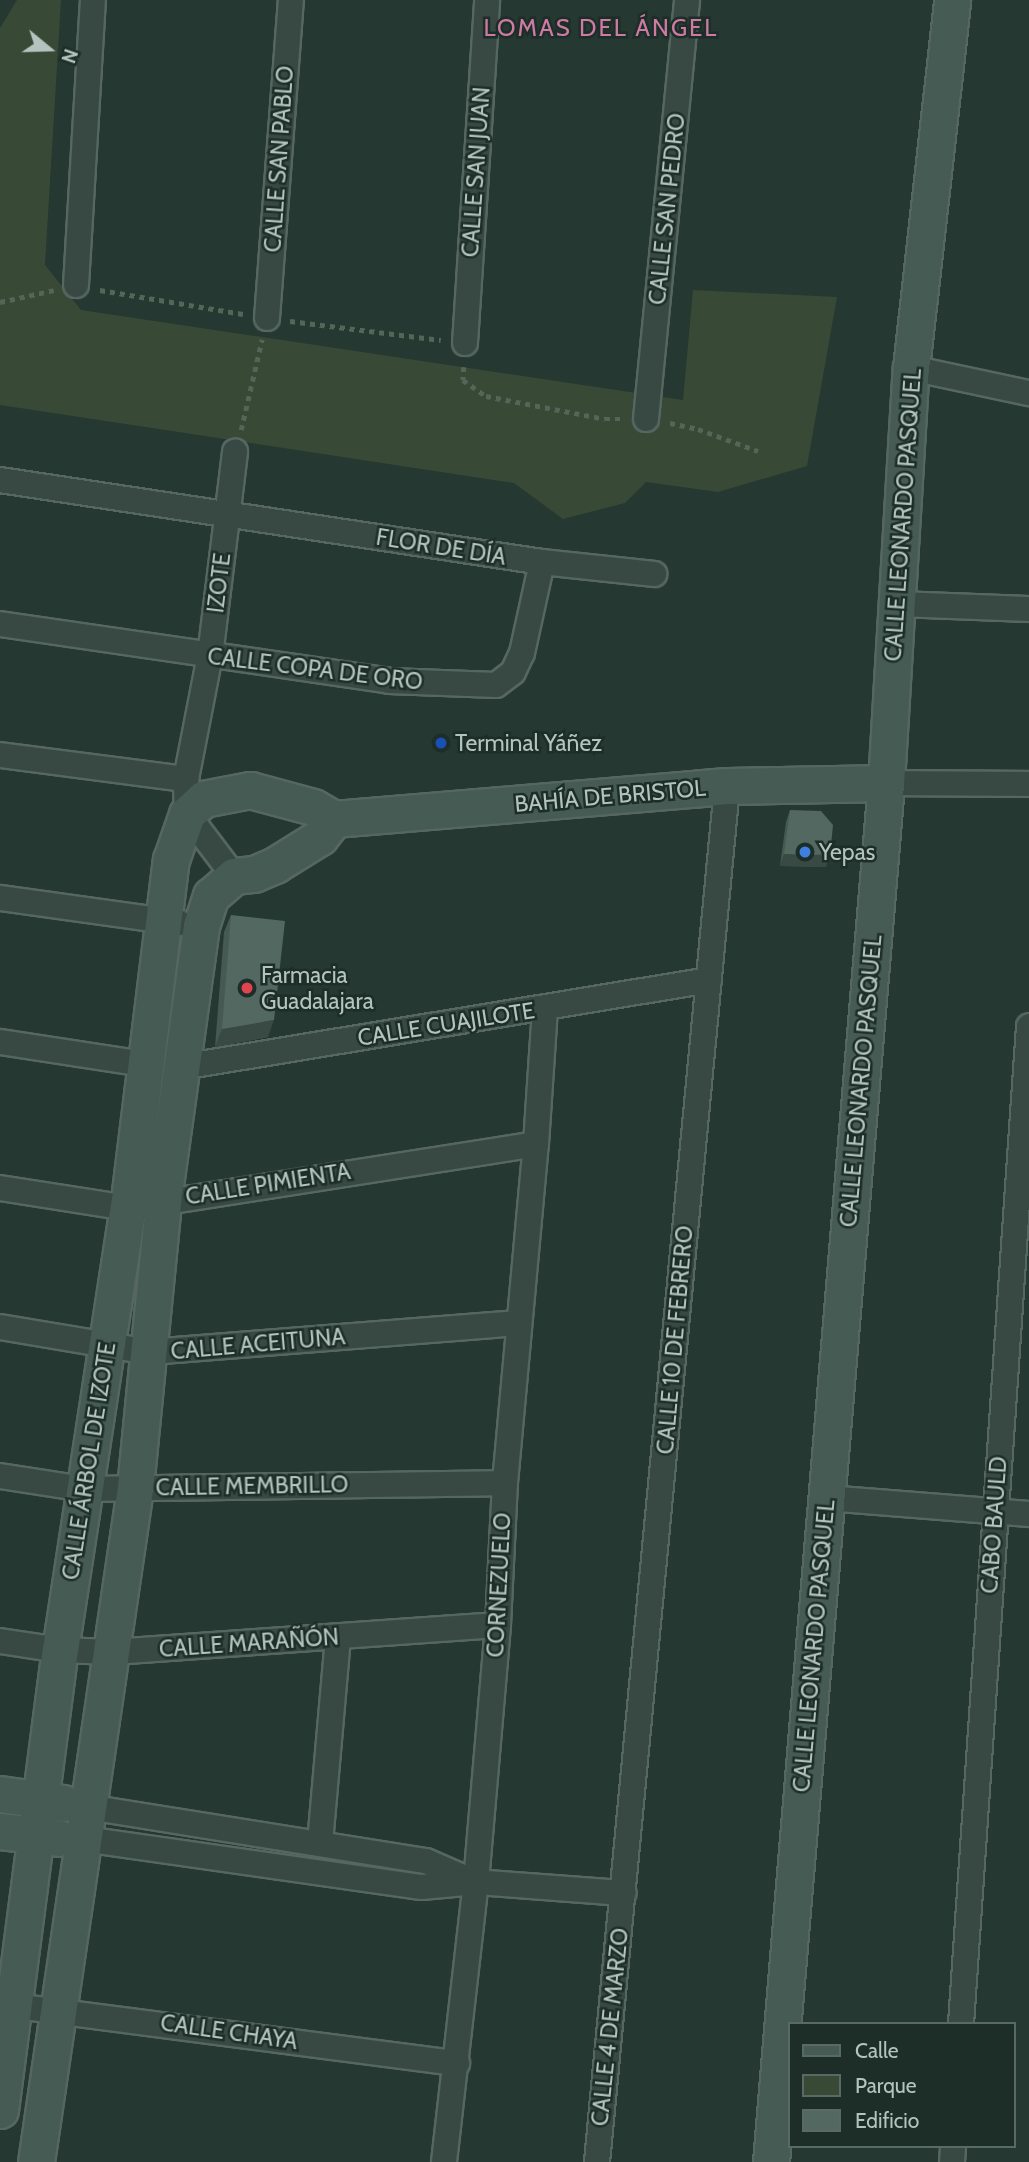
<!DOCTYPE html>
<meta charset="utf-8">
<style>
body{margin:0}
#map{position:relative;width:1029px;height:2162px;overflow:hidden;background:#253831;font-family:Cabin,sans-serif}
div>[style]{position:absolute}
.green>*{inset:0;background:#384936}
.path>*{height:4.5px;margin-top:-2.25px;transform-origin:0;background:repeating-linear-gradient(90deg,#546658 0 5px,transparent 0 10px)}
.roads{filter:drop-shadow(2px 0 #566761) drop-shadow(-2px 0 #566761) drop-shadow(0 2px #566761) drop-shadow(0 -2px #566761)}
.street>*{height:24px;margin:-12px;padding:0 12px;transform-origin:12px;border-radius:12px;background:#384943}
.secondary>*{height:35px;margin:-17.5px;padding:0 17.5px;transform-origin:17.5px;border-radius:17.5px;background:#475b55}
.wall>*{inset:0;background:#475953}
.shaded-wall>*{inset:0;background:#394944}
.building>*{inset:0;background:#526861}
.dots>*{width:19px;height:19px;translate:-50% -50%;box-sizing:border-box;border:4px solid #1d2d28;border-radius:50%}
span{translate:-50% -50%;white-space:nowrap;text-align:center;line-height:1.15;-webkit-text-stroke:5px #1d2d28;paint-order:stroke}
.street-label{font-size:23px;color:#b3c4bf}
.poi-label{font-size:23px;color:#b3c4bf}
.left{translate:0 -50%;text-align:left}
.neighbourhood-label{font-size:24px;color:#cd7ba3;letter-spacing:2px}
.legend{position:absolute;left:788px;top:2022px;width:228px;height:126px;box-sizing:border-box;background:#1d2d28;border:2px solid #596964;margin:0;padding:9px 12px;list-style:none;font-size:21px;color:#b3c4bf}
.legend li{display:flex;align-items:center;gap:14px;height:35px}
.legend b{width:35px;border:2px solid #596964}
.north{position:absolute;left:14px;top:14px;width:70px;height:70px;-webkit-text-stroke:5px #1d2d28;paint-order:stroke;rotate:109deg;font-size:19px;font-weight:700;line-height:28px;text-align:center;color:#b3c4bf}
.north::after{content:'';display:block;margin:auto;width:24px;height:32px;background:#b3c4bf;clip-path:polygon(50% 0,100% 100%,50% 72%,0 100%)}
</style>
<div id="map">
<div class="green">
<i style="clip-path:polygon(17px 0,61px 0,45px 265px,81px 310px,683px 400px,693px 290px,837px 297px,807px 466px,718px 492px,646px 482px,625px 503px,563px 519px,514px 483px,0 405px,0 28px)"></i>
</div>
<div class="path">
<i style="left:100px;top:290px;width:145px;rotate:9.5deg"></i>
<i style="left:0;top:302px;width:55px;rotate:-12.5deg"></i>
<i style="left:290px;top:321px;width:152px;rotate:7.2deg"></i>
<i style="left:464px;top:367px;width:13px;rotate:94deg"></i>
<i style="left:463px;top:380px;width:28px;rotate:35deg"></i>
<i style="left:486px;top:396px;width:121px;rotate:10.9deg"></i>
<i style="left:605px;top:419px;width:18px"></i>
<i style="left:670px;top:423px;width:29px;rotate:12deg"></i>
<i style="left:698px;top:429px;width:64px;rotate:20.1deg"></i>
<i style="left:241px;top:430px;width:93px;rotate:-77deg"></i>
</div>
<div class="roads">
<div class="street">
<i style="left:76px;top:285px;width:286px;rotate:-86.6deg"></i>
<i style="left:267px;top:318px;width:319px;rotate:-85.7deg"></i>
<i style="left:465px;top:343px;width:344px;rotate:-86.3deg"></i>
<i style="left:911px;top:368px;width:121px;rotate:12deg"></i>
<i style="left:646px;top:419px;width:421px;rotate:-84.4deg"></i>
<i style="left:0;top:480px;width:548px;rotate:8.6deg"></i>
<i style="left:542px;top:562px;width:113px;rotate:6.1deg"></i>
<i style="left:897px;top:604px;width:132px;rotate:2.2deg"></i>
<i style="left:0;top:624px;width:393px;rotate:8.3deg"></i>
<i style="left:389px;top:681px;width:107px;rotate:2.1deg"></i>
<i style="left:496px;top:685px;width:21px;rotate:-37deg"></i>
<i style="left:513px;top:672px;width:21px;rotate:-65deg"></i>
<i style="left:522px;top:653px;width:93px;rotate:-77.6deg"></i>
<i style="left:0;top:755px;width:188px;rotate:7.4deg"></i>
<i style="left:886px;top:783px;width:143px;rotate:0.4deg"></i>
<i style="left:234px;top:876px;width:78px;rotate:-127.2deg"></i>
<i style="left:187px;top:814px;width:35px;rotate:-92deg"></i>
<i style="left:186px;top:779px;width:125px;rotate:-79deg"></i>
<i style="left:210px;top:656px;width:206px;rotate:-83deg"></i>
<i style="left:0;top:898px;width:182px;rotate:7.9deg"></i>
<i style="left:0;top:1042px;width:146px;rotate:8.7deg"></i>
<i style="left:182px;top:1067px;width:534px;rotate:-9.37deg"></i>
<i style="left:0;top:1188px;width:130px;rotate:8.9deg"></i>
<i style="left:128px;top:1208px;width:413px;rotate:-8.9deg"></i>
<i style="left:0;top:1327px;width:152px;rotate:9.5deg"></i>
<i style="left:150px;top:1352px;width:369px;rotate:-4.5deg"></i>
<i style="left:0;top:1476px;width:85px;rotate:8.8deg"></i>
<i style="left:84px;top:1489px;width:421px;rotate:-0.8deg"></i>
<i style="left:826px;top:1498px;width:204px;rotate:4.5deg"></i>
<i style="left:0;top:1641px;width:61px;rotate:8.5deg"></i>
<i style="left:60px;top:1650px;width:53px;rotate:2.2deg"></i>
<i style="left:113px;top:1652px;width:386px;rotate:-4deg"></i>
<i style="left:88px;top:1807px;width:342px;rotate:9.1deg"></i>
<i style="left:426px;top:1861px;width:50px;rotate:23.5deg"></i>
<i style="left:84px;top:1839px;width:341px;rotate:8.1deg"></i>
<i style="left:422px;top:1887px;width:54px;rotate:-5.3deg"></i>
<i style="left:476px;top:1882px;width:148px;rotate:4.3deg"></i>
<i style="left:320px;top:1843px;width:206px;rotate:-85deg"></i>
<i style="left:0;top:2004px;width:461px;rotate:7.4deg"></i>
<i style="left:961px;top:2024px;width:1000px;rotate:-86.1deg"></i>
<i style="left:444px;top:2162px;width:282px;rotate:-83.5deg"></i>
<i style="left:476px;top:1882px;width:258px;rotate:-85.1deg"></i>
<i style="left:498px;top:1625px;width:142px;rotate:-87.2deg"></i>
<i style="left:505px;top:1483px;width:340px;rotate:-84.8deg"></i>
<i style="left:536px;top:1144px;width:137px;rotate:-86.2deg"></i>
<i style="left:597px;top:2162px;width:1382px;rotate:-84.6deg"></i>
<i style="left:952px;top:2162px;width:16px;rotate:-86deg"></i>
</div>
<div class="secondary">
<i style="left:0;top:1794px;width:64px;rotate:8.1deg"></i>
<i style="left:0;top:1831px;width:59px;rotate:6.8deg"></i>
<i style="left:0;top:2110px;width:464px;rotate:-82.6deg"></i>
<i style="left:60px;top:1650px;width:447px;rotate:-81.3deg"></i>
<i style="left:128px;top:1208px;width:351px;rotate:-83deg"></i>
<i style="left:171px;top:860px;width:49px;rotate:-70.8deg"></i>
<i style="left:187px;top:814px;width:22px;rotate:-43deg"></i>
<i style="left:203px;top:799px;width:48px;rotate:-10.8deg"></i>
<i style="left:250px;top:790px;width:65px;rotate:15.1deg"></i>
<i style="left:313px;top:807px;width:24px;rotate:30deg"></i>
<i style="left:334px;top:819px;width:394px;rotate:-4.8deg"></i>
<i style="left:727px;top:786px;width:159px;rotate:-1.1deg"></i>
<i style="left:36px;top:2162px;width:681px;rotate:-81.64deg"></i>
<i style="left:135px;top:1488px;width:289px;rotate:-84.4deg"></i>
<i style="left:163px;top:1200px;width:277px;rotate:-82.1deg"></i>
<i style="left:201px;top:926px;width:32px;rotate:-72deg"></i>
<i style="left:211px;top:896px;width:30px;rotate:-41deg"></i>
<i style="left:234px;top:876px;width:20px;rotate:-6deg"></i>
<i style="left:254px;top:874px;width:23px;rotate:-23deg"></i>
<i style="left:275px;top:865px;width:53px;rotate:-31.9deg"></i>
<i style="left:320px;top:837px;width:23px;rotate:-52deg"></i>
<i style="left:771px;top:2162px;width:1384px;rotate:-85.23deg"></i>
<i style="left:886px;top:783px;width:416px;rotate:-86.6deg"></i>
<i style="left:911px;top:368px;width:370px;rotate:-83.6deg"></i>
</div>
</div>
<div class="wall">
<i style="clip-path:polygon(790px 810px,826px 867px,780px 866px,786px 822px)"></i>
<i style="clip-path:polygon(231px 915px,268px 1037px,215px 1047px,224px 932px)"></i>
</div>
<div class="shaded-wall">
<i style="clip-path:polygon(784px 854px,830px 855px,826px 867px,780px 866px)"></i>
<i style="clip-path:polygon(274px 1020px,268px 1037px,215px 1047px,222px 1029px)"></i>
</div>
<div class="building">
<i style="clip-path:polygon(790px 810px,821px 811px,833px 825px,830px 855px,784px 854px)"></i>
<i style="clip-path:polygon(231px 915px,285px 921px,274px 1020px,222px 1029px)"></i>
</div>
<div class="dots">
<i style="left:441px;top:743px;background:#1a4fb4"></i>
<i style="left:805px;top:852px;background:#3f7fe0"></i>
<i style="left:247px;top:988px;background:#e0444e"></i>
</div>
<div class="street-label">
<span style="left:279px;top:159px;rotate:-86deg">CALLE SAN PABLO</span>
<span style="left:476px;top:172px;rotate:-86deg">CALLE SAN JUAN</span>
<span style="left:667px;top:209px;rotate:-84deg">CALLE SAN PEDRO</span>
<span style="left:903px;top:515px;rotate:-86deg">CALLE LEONARDO PASQUEL</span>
<span style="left:441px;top:547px;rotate:9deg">FLOR DE DÍA</span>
<span style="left:219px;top:583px;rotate:-83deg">IZOTE</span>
<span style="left:315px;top:669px;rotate:7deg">CALLE COPA DE ORO</span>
<span style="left:610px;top:796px;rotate:-5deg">BAHÍA DE BRISTOL</span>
<span style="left:446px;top:1024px;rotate:-9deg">CALLE CUAJILOTE</span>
<span style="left:861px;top:1081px;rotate:-85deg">CALLE LEONARDO PASQUEL</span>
<span style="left:268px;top:1184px;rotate:-9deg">CALLE PIMIENTA</span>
<span style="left:675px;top:1340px;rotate:-85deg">CALLE 10 DE FEBRERO</span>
<span style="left:258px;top:1344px;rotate:-5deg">CALLE ACEITUNA</span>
<span style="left:89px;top:1461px;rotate:-81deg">CALLE ÁRBOL DE IZOTE</span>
<span style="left:252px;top:1486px;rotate:-1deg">CALLE MEMBRILLO</span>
<span style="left:994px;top:1525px;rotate:-86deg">CABO BAULD</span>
<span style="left:499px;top:1585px;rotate:-87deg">CORNEZUELO</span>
<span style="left:249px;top:1643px;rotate:-4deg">CALLE MARAÑÓN</span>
<span style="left:814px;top:1646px;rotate:-85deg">CALLE LEONARDO PASQUEL</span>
<span style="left:610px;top:2027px;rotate:-84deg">CALLE 4 DE MARZO</span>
<span style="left:229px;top:2032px;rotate:8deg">CALLE CHAYA</span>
</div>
<div class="poi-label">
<span class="left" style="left:455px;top:743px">Terminal Yáñez</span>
<span class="left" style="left:819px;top:852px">Yepas</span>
<span class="left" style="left:261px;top:988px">Farmacia<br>Guadalajara</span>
</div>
<div class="neighbourhood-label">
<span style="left:601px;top:28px">LOMAS DEL ÁNGEL</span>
</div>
<ul class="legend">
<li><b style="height:9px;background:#475b55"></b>Calle</li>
<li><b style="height:19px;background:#384936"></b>Parque</li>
<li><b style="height:19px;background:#526861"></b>Edificio</li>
</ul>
<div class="north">N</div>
</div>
